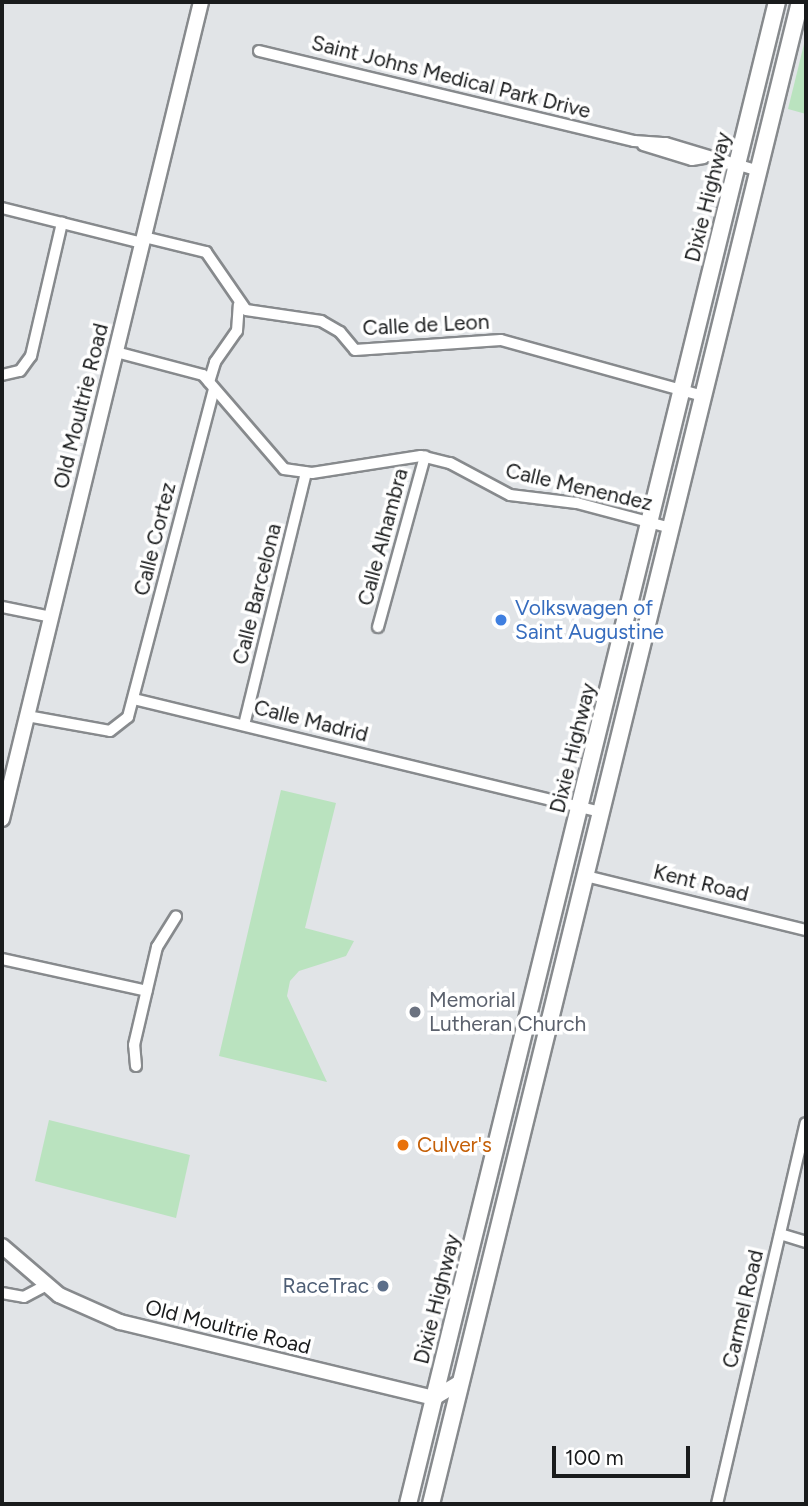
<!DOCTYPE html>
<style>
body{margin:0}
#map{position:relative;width:808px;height:1506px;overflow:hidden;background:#e1e4e7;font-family:Figtree,sans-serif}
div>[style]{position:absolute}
.green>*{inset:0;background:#bae3bf}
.roads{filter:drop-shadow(2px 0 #878a8d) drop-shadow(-2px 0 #878a8d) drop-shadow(0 2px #878a8d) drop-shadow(0 -2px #878a8d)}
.street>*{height:10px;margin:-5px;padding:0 5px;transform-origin:5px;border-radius:5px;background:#fff}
.secondary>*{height:14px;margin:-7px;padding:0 7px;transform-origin:7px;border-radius:7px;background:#fff}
.primary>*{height:16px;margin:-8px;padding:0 8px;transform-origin:8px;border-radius:8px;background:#fff}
.dots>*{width:19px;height:19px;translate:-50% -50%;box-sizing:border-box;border:4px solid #fff;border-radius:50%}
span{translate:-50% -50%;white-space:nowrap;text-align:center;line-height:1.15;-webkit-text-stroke:7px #fff;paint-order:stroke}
.street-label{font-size:21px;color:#191b1c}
.shop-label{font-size:21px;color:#366cbe}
.left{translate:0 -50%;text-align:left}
.worship-label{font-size:21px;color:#5b616d}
.food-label{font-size:21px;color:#c56008}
.service-label{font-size:21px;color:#4e5e75}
.right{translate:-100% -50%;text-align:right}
.frame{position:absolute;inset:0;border:4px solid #191b1c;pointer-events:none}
.scale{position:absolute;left:552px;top:1446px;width:138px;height:32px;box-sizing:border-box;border:4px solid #191b1c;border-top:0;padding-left:9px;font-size:21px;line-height:24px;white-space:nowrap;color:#191b1c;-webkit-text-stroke:5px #fff;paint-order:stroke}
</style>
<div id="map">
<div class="green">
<i style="clip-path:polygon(806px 36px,806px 114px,788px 109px)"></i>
<i style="clip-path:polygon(281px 790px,336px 803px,305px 928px,354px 941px,346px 956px,299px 971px,290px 981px,287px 996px,327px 1082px,219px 1056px)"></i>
<i style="clip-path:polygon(49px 1120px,190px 1155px,176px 1218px,35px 1181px)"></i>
</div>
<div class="roads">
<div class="street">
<i style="left:259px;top:51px;width:386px;rotate:13.5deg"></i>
<i style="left:634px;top:141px;width:32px;rotate:4deg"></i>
<i style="left:666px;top:143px;width:97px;rotate:16.8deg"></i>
<i style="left:643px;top:145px;width:51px;rotate:17deg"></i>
<i style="left:692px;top:160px;width:12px;rotate:-9deg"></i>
<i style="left:2px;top:208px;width:144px;rotate:14deg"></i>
<i style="left:144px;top:237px;width:64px;rotate:13.6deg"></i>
<i style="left:206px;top:252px;width:70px;rotate:55.4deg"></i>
<i style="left:246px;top:310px;width:76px;rotate:8.3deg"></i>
<i style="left:321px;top:321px;width:22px;rotate:30deg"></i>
<i style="left:340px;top:332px;width:23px;rotate:50deg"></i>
<i style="left:355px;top:350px;width:146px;rotate:-3.9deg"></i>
<i style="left:501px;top:340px;width:210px;rotate:15.5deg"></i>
<i style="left:116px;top:352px;width:90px;rotate:14.8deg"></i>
<i style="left:203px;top:375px;width:124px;rotate:49.2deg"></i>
<i style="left:284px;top:469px;width:28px;rotate:8deg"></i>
<i style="left:312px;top:473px;width:110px;rotate:-8.9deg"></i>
<i style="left:421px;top:456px;width:30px;rotate:14deg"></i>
<i style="left:450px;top:463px;width:68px;rotate:28.1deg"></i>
<i style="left:510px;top:495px;width:67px;rotate:6.8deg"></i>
<i style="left:577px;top:503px;width:97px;rotate:14.9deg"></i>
<i style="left:2px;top:375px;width:18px;rotate:-13deg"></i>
<i style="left:20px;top:371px;width:19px;rotate:-54deg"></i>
<i style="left:31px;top:356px;width:137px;rotate:-76.9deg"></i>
<i style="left:209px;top:382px;width:21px;rotate:-73deg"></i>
<i style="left:215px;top:362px;width:38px;rotate:-55deg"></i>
<i style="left:237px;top:331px;width:26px;rotate:-86deg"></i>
<i style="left:2px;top:607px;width:50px;rotate:11.5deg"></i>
<i style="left:378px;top:627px;width:177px;rotate:-74.6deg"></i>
<i style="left:134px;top:699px;width:481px;rotate:13.6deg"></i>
<i style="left:27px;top:716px;width:84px;rotate:10.2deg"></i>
<i style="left:110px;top:731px;width:23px;rotate:-38deg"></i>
<i style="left:128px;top:717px;width:339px;rotate:-75.3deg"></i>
<i style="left:244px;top:725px;width:260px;rotate:-76.2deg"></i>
<i style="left:586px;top:876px;width:227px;rotate:13.8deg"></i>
<i style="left:2px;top:959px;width:148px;rotate:12.4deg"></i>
<i style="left:136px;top:1066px;width:21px;rotate:-95deg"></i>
<i style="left:134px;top:1045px;width:101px;rotate:-76.8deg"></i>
<i style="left:157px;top:947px;width:36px;rotate:-58deg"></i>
<i style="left:780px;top:1234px;width:27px;rotate:17deg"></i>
<i style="left:2px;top:1293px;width:22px;rotate:10deg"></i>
<i style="left:24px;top:1297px;width:24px;rotate:-28deg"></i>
<i style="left:717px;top:1504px;width:391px;rotate:-76.9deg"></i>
</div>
<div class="secondary">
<i style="left:2px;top:819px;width:841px;rotate:-76.31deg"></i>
<i style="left:2px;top:1246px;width:75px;rotate:40.7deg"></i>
<i style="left:59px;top:1295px;width:67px;rotate:23.9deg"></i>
<i style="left:120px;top:1322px;width:323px;rotate:13.6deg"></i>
<i style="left:434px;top:1398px;width:31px;rotate:-31deg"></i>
</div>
<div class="primary">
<i style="left:408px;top:1504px;width:1547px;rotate:-76.2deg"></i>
<i style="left:431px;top:1504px;width:1547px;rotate:-76.2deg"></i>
</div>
</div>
<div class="dots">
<i style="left:501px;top:620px;background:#3f7fe0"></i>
<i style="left:415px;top:1012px;background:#6b7280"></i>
<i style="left:403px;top:1145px;background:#e8710a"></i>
<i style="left:383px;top:1286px;background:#5c6f8a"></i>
</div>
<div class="street-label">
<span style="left:451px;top:77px;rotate:14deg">Saint Johns Medical Park Drive</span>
<span style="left:708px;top:197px;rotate:-76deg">Dixie Highway</span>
<span style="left:426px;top:325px;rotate:-3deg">Calle de Leon</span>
<span style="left:81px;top:406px;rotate:-76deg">Old Moultrie Road</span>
<span style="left:579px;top:487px;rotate:13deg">Calle Menendez</span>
<span style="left:383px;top:537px;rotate:-75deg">Calle Alhambra</span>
<span style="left:155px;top:539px;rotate:-76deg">Calle Cortez</span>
<span style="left:257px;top:594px;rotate:-76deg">Calle Barcelona</span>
<span style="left:311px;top:721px;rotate:14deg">Calle Madrid</span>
<span style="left:573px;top:748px;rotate:-76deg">Dixie Highway</span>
<span style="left:701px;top:883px;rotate:14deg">Kent Road</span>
<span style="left:437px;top:1299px;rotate:-76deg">Dixie Highway</span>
<span style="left:743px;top:1309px;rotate:-77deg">Carmel Road</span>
<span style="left:228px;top:1327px;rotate:14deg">Old Moultrie Road</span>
</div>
<div class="shop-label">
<span class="left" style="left:515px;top:620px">Volkswagen of<br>Saint Augustine</span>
</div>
<div class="worship-label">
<span class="left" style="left:429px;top:1012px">Memorial<br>Lutheran Church</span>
</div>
<div class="food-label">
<span class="left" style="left:417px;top:1145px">Culver's</span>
</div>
<div class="service-label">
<span class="right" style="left:369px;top:1286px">RaceTrac</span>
</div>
<div class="frame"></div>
<div class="scale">100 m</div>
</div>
